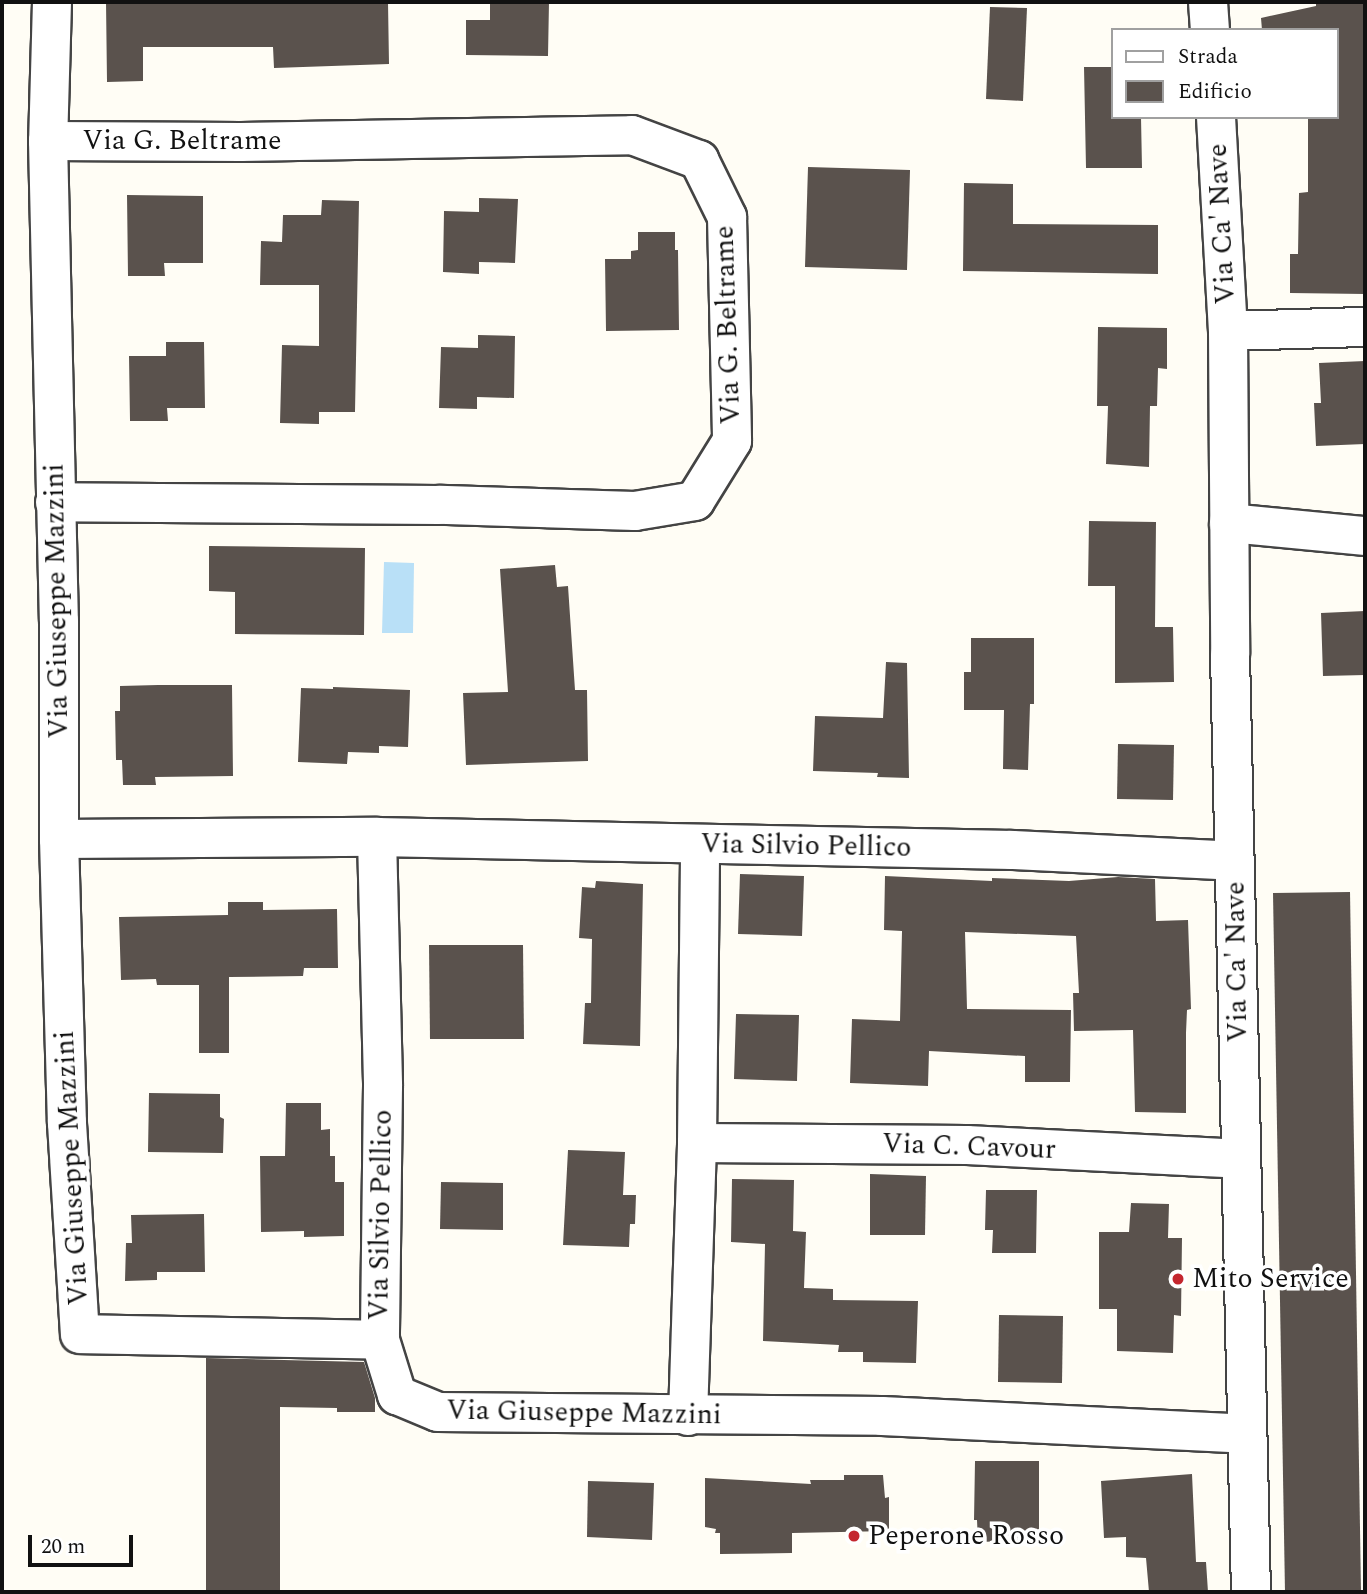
<!DOCTYPE html>
<style>
body{margin:0}
#map{position:relative;width:1367px;height:1594px;overflow:hidden;background:#fffdf5;font-family:Spectral,serif}
div>[style]{position:absolute}
.water>*{inset:0;background:#b9e0f7}
.building>*{inset:0;background:#5a524d}
.roads{filter:drop-shadow(2px 0 #444) drop-shadow(-2px 0 #444) drop-shadow(0 2px #444) drop-shadow(0 -2px #444)}
.street>*{height:38px;margin:-19px;padding:0 19px;transform-origin:19px;border-radius:19px;background:#fff}
.dots>*{width:19px;height:19px;translate:-50% -50%;box-sizing:border-box;border:4px solid #fff;border-radius:50%}
span{translate:-50% -50%;white-space:nowrap;text-align:center;line-height:1.15;-webkit-text-stroke:7px #fff;paint-order:stroke}
.street-label{font-size:28px;color:#111}
.poi-label{font-size:28px;color:#111}
.left{translate:0 -50%;text-align:left}
.frame{position:absolute;inset:0;border:4px solid #111;pointer-events:none}
.legend{position:absolute;left:1111px;top:28px;width:228px;height:91px;box-sizing:border-box;background:#fff;border:2px solid #a0a0a0;margin:0;padding:9px 12px;list-style:none;font-size:21px;color:#111}
.legend li{display:flex;align-items:center;gap:14px;height:35px}
.legend b{width:35px;border:2px solid #a0a0a0}
.scale{position:absolute;left:28px;top:1535px;width:105px;height:32px;box-sizing:border-box;border:4px solid #111;border-top:0;padding-left:9px;font-size:21px;line-height:24px;white-space:nowrap;color:#111;-webkit-text-stroke:5px #fff;paint-order:stroke}
</style>
<div id="map">
<div class="water">
<i style="clip-path:polygon(384px 562px,414px 563px,413px 633px,382px 633px)"></i>
</div>
<div class="building">
<i style="clip-path:polygon(106px 2px,388px 2px,389px 64px,274px 68px,273px 47px,143px 47px,143px 81px,107px 82px)"></i>
<i style="clip-path:polygon(490px 2px,549px 2px,548px 56px,466px 55px,466px 20px,490px 20px)"></i>
<i style="clip-path:polygon(1316px 2px,1365px 2px,1365px 294px,1290px 293px,1290px 254px,1298px 254px,1299px 193px,1308px 192px,1308px 117px,1337px 117px,1337px 30px,1262px 30px,1261px 18px,1316px 6px)"></i>
<i style="clip-path:polygon(990px 7px,1027px 8px,1023px 101px,986px 99px)"></i>
<i style="clip-path:polygon(1084px 67px,1113px 67px,1113px 117px,1141px 117px,1142px 168px,1086px 168px)"></i>
<i style="clip-path:polygon(808px 167px,910px 170px,907px 270px,805px 267px)"></i>
<i style="clip-path:polygon(964px 183px,1013px 184px,1013px 224px,1158px 225px,1158px 274px,963px 271px)"></i>
<i style="clip-path:polygon(127px 195px,203px 196px,203px 263px,164px 263px,165px 276px,128px 276px)"></i>
<i style="clip-path:polygon(479px 198px,518px 199px,515px 263px,479px 262px,479px 274px,443px 272px,444px 211px,479px 212px)"></i>
<i style="clip-path:polygon(322px 200px,359px 201px,355px 412px,319px 412px,319px 424px,280px 423px,282px 345px,319px 346px,319px 285px,260px 285px,261px 241px,282px 242px,283px 215px,321px 215px)"></i>
<i style="clip-path:polygon(638px 232px,675px 232px,675px 250px,678px 250px,679px 330px,606px 331px,605px 259px,631px 259px,631px 251px,638px 250px)"></i>
<i style="clip-path:polygon(1098px 327px,1167px 328px,1167px 369px,1158px 368px,1157px 406px,1150px 406px,1149px 467px,1106px 464px,1108px 406px,1097px 406px)"></i>
<i style="clip-path:polygon(478px 335px,515px 336px,514px 398px,477px 397px,477px 409px,439px 408px,441px 347px,478px 348px)"></i>
<i style="clip-path:polygon(166px 342px,204px 342px,205px 408px,167px 408px,168px 421px,130px 421px,129px 356px,166px 356px)"></i>
<i style="clip-path:polygon(1365px 361px,1365px 444px,1316px 446px,1314px 403px,1321px 403px,1319px 363px)"></i>
<i style="clip-path:polygon(1089px 521px,1156px 522px,1155px 627px,1173px 627px,1174px 682px,1115px 683px,1115px 586px,1088px 586px)"></i>
<i style="clip-path:polygon(209px 546px,365px 548px,364px 635px,235px 634px,235px 592px,209px 591px)"></i>
<i style="clip-path:polygon(555px 565px,557px 587px,568px 586px,575px 690px,587px 690px,588px 761px,466px 765px,463px 693px,508px 692px,500px 569px)"></i>
<i style="clip-path:polygon(1365px 611px,1365px 675px,1323px 676px,1321px 613px)"></i>
<i style="clip-path:polygon(971px 638px,1034px 638px,1034px 704px,1030px 704px,1028px 770px,1003px 769px,1004px 710px,964px 710px,964px 672px,971px 672px)"></i>
<i style="clip-path:polygon(886px 662px,907px 663px,909px 778px,877px 777px,878px 773px,813px 771px,815px 716px,883px 718px)"></i>
<i style="clip-path:polygon(158px 685px,232px 685px,233px 776px,155px 777px,156px 785px,123px 785px,122px 760px,116px 760px,115px 711px,120px 711px,120px 686px)"></i>
<i style="clip-path:polygon(333px 687px,410px 690px,408px 747px,379px 746px,379px 753px,348px 752px,347px 764px,298px 762px,301px 688px,333px 689px)"></i>
<i style="clip-path:polygon(1118px 744px,1174px 745px,1173px 800px,1117px 799px)"></i>
<i style="clip-path:polygon(740px 874px,804px 876px,802px 936px,738px 934px)"></i>
<i style="clip-path:polygon(885px 876px,992px 881px,992px 878px,1069px 881px,1118px 877px,1155px 879px,1156px 921px,1188px 920px,1191px 1009px,1187px 1010px,1186px 1033px,1186px 1113px,1135px 1112px,1133px 1030px,1074px 1031px,1073px 993px,1079px 993px,1076px 936px,965px 932px,967px 1009px,1071px 1010px,1070px 1082px,1025px 1082px,1025px 1056px,929px 1051px,928px 1086px,850px 1083px,852px 1019px,900px 1021px,902px 931px,884px 930px)"></i>
<i style="clip-path:polygon(596px 881px,643px 884px,640px 1046px,583px 1044px,585px 1003px,591px 1003px,592px 939px,579px 938px,582px 887px,595px 888px)"></i>
<i style="clip-path:polygon(1350px 892px,1361px 1592px,1285px 1592px,1273px 893px)"></i>
<i style="clip-path:polygon(228px 902px,263px 902px,263px 910px,337px 909px,338px 968px,304px 968px,303px 976px,229px 977px,229px 1053px,199px 1053px,199px 985px,157px 985px,156px 979px,121px 980px,119px 917px,228px 915px)"></i>
<i style="clip-path:polygon(429px 945px,523px 945px,524px 1039px,430px 1039px)"></i>
<i style="clip-path:polygon(736px 1014px,799px 1015px,797px 1081px,734px 1079px)"></i>
<i style="clip-path:polygon(149px 1093px,220px 1094px,220px 1117px,224px 1119px,223px 1153px,148px 1152px)"></i>
<i style="clip-path:polygon(286px 1103px,321px 1103px,321px 1130px,330px 1129px,330px 1156px,335px 1156px,335px 1182px,344px 1182px,344px 1236px,304px 1237px,304px 1231px,261px 1232px,260px 1156px,285px 1156px)"></i>
<i style="clip-path:polygon(568px 1150px,625px 1152px,623px 1195px,636px 1195px,635px 1224px,630px 1224px,629px 1247px,563px 1245px)"></i>
<i style="clip-path:polygon(870px 1174px,926px 1176px,925px 1235px,870px 1235px)"></i>
<i style="clip-path:polygon(732px 1179px,794px 1180px,793px 1231px,806px 1232px,804px 1288px,833px 1289px,833px 1300px,918px 1301px,916px 1363px,863px 1362px,863px 1352px,838px 1352px,839px 1345px,763px 1341px,765px 1244px,731px 1242px)"></i>
<i style="clip-path:polygon(441px 1182px,503px 1183px,503px 1230px,440px 1229px)"></i>
<i style="clip-path:polygon(986px 1190px,1037px 1190px,1036px 1253px,992px 1253px,993px 1230px,985px 1230px)"></i>
<i style="clip-path:polygon(1131px 1203px,1169px 1204px,1168px 1238px,1182px 1238px,1181px 1316px,1174px 1315px,1173px 1353px,1117px 1351px,1117px 1309px,1099px 1309px,1099px 1232px,1129px 1232px)"></i>
<i style="clip-path:polygon(204px 1214px,205px 1272px,157px 1272px,157px 1280px,125px 1281px,126px 1243px,132px 1243px,131px 1215px)"></i>
<i style="clip-path:polygon(999px 1315px,1063px 1316px,1062px 1383px,998px 1382px)"></i>
<i style="clip-path:polygon(206px 1358px,364px 1362px,375px 1398px,375px 1412px,337px 1412px,337px 1408px,280px 1407px,280px 1592px,206px 1592px)"></i>
<i style="clip-path:polygon(975px 1461px,1039px 1461px,1039px 1540px,978px 1542px,977px 1520px,974px 1520px)"></i>
<i style="clip-path:polygon(1192px 1474px,1196px 1562px,1206px 1562px,1208px 1592px,1149px 1592px,1146px 1558px,1126px 1557px,1126px 1537px,1104px 1538px,1101px 1481px)"></i>
<i style="clip-path:polygon(844px 1475px,883px 1475px,885px 1498px,889px 1497px,889px 1531px,792px 1533px,792px 1553px,720px 1554px,720px 1533px,715px 1533px,716px 1529px,705px 1527px,705px 1478px,811px 1484px,810px 1480px,844px 1480px)"></i>
<i style="clip-path:polygon(588px 1481px,654px 1483px,652px 1540px,587px 1537px)"></i>
</div>
<div class="roads">
<div class="street">
<i style="left:52px;top:2px;width:139px;rotate:91.6deg"></i>
<i style="left:48px;top:141px;width:480px;rotate:88.7deg"></i>
<i style="left:59px;top:621px;width:218px;rotate:90deg"></i>
<i style="left:59px;top:839px;width:284px;rotate:88.4deg"></i>
<i style="left:67px;top:1123px;width:211px;rotate:86.5deg"></i>
<i style="left:80px;top:1334px;width:300px;rotate:1.1deg"></i>
<i style="left:380px;top:1340px;width:58px;rotate:72.8deg"></i>
<i style="left:397px;top:1395px;width:44px;rotate:22.5deg"></i>
<i style="left:438px;top:1412px;width:444px;rotate:0.5deg"></i>
<i style="left:882px;top:1416px;width:364px;rotate:2.8deg"></i>
<i style="left:1208px;top:2px;width:28px;rotate:86deg"></i>
<i style="left:1216px;top:117px;width:214px;rotate:86.8deg"></i>
<i style="left:1228px;top:331px;width:323px;rotate:89.6deg"></i>
<i style="left:1230px;top:654px;width:938px;rotate:88.72deg"></i>
<i style="left:48px;top:141px;width:193px;rotate:0.3deg"></i>
<i style="left:241px;top:142px;width:391px;rotate:-1deg"></i>
<i style="left:632px;top:135px;width:72px;rotate:20.5deg"></i>
<i style="left:699px;top:160px;width:64px;rotate:63.8deg"></i>
<i style="left:727px;top:217px;width:224px;rotate:88.7deg"></i>
<i style="left:732px;top:441px;width:70px;rotate:121.7deg"></i>
<i style="left:695px;top:501px;width:61px;rotate:170.5deg"></i>
<i style="left:635px;top:511px;width:196px;rotate:-178.2deg"></i>
<i style="left:439px;top:505px;width:384px;rotate:-179.6deg"></i>
<i style="left:1228px;top:331px;width:137px;rotate:-1.7deg"></i>
<i style="left:1229px;top:523px;width:137px;rotate:5.5deg"></i>
<i style="left:377px;top:837px;width:249px;rotate:88.6deg"></i>
<i style="left:383px;top:1086px;width:254px;rotate:90.7deg"></i>
<i style="left:59px;top:839px;width:318px;rotate:-0.4deg"></i>
<i style="left:377px;top:837px;width:635px;rotate:1.17deg"></i>
<i style="left:1012px;top:850px;width:223px;rotate:2.8deg"></i>
<i style="left:697px;top:1143px;width:270px;rotate:0.4deg"></i>
<i style="left:967px;top:1145px;width:274px;rotate:2.9deg"></i>
<i style="left:688px;top:1416px;width:273px;rotate:-88.1deg"></i>
<i style="left:697px;top:1143px;width:299px;rotate:-89.4deg"></i>
</div>
</div>
<div class="dots">
<i style="left:1178px;top:1279px;background:#c4262e"></i>
<i style="left:854px;top:1536px;background:#c4262e"></i>
</div>
<div class="street-label">
<span style="left:182px;top:141px">Via G. Beltrame</span>
<span style="left:1222px;top:224px;rotate:-93deg">Via Ca' Nave</span>
<span style="left:728px;top:325px;rotate:-92deg">Via G. Beltrame</span>
<span style="left:57px;top:601px;rotate:-91deg">Via Giuseppe Mazzini</span>
<span style="left:806px;top:846px;rotate:1deg">Via Silvio Pellico</span>
<span style="left:1237px;top:962px;rotate:-91deg">Via Ca' Nave</span>
<span style="left:969px;top:1147px;rotate:2deg">Via C. Cavour</span>
<span style="left:72px;top:1168px;rotate:-93deg">Via Giuseppe Mazzini</span>
<span style="left:381px;top:1215px;rotate:-89deg">Via Silvio Pellico</span>
<span style="left:584px;top:1413px;rotate:1deg">Via Giuseppe Mazzini</span>
</div>
<div class="poi-label">
<span class="left" style="left:1192px;top:1279px">Mito Service</span>
<span class="left" style="left:868px;top:1536px">Peperone Rosso</span>
</div>
<div class="frame"></div>
<ul class="legend">
<li><b style="height:9px;background:#fff"></b>Strada</li>
<li><b style="height:19px;background:#5a524d"></b>Edificio</li>
</ul>
<div class="scale">20 m</div>
</div>
